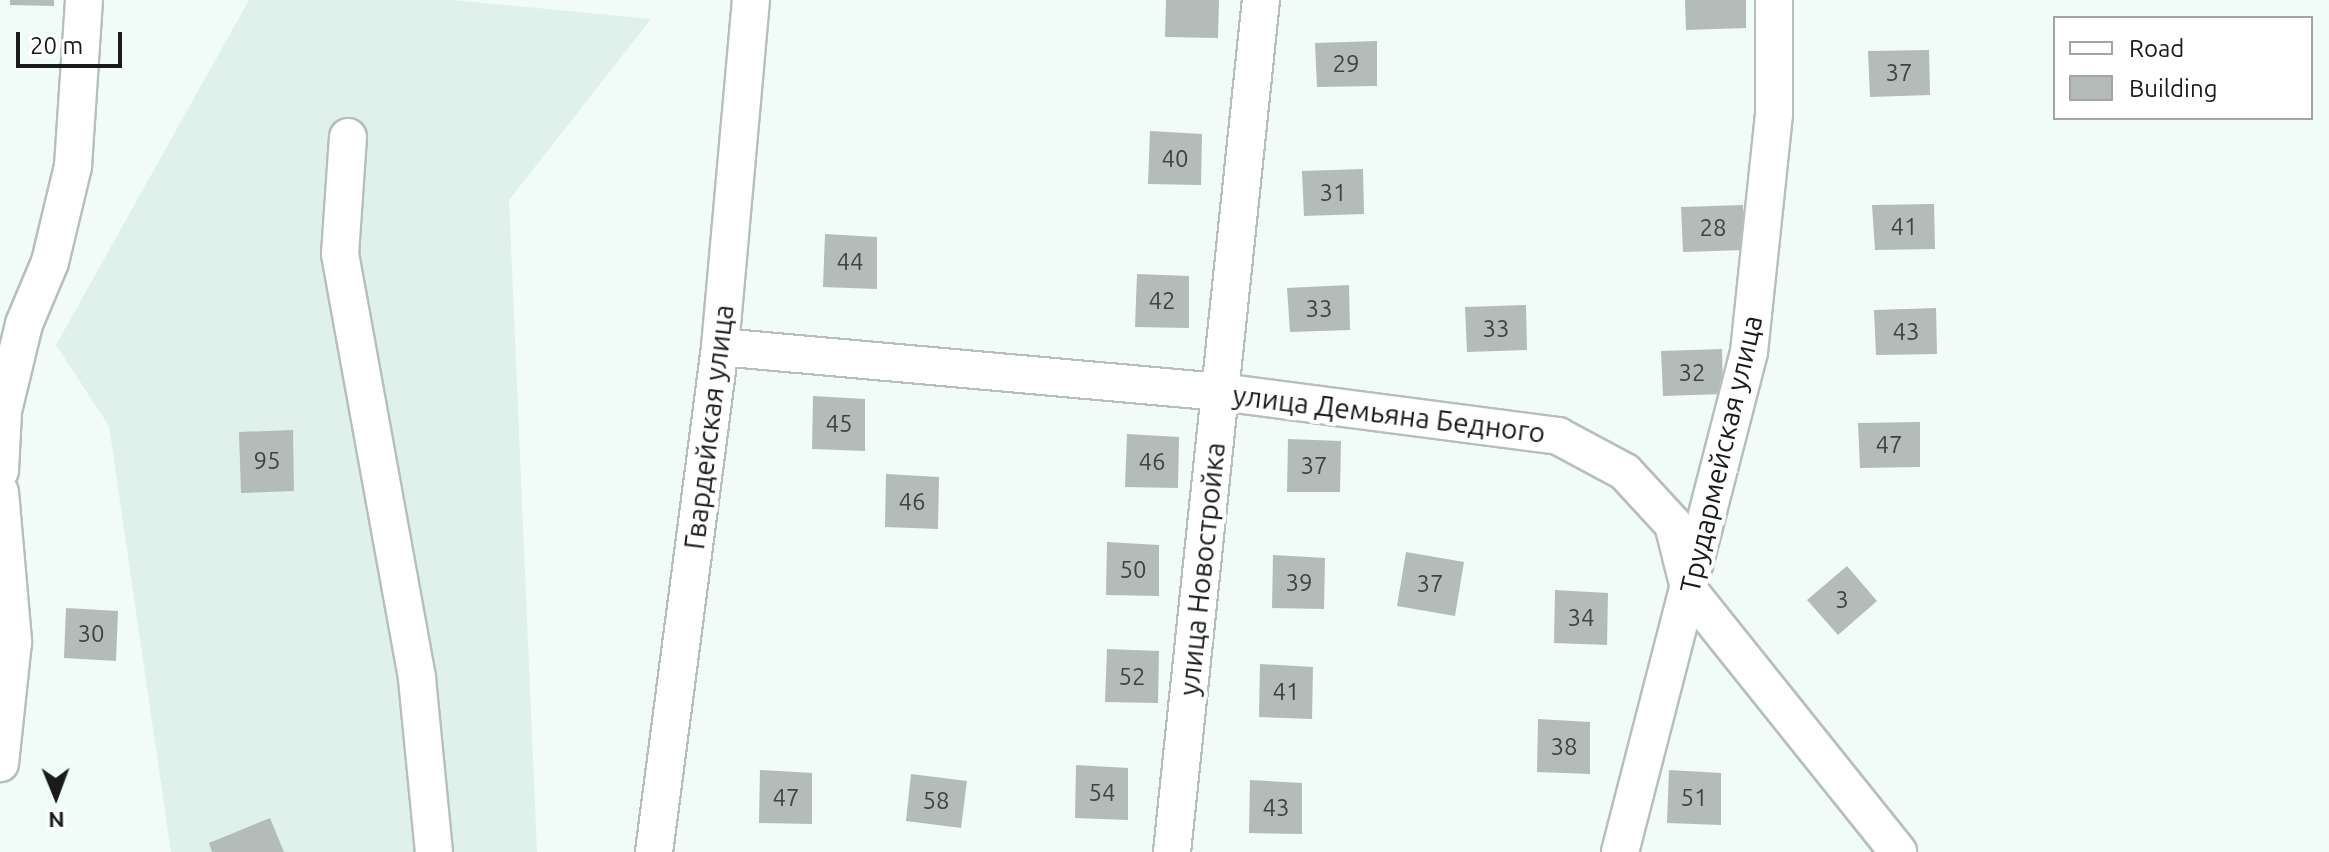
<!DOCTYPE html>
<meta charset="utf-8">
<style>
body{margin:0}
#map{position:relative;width:2329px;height:852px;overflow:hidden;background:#f1fbf7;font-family:Ubuntu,sans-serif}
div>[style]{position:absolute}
.built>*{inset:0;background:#dff1ea}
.building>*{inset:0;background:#b3bcb9}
.roads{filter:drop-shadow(2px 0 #b6bfbc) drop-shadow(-2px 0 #b6bfbc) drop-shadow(0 2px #b6bfbc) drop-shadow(0 -2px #b6bfbc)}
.minor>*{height:36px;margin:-18px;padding:0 18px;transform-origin:18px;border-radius:18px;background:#fff}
span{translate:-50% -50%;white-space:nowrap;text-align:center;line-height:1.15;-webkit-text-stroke:8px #fff;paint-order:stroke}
.number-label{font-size:24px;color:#3f4342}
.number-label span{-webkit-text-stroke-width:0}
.street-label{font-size:28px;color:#181b1a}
.legend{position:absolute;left:2053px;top:16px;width:260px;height:104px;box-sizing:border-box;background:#fff;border:2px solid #a3a4a3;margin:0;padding:10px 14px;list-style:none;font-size:24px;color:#181b1a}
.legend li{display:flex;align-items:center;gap:16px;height:40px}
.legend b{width:40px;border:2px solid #a3a4a3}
.north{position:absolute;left:16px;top:756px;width:80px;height:80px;-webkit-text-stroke:6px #fff;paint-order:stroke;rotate:179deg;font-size:22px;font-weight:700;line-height:32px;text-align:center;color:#181b1a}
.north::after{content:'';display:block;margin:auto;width:28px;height:36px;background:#181b1a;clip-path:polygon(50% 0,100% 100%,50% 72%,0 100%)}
.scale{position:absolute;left:16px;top:32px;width:106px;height:36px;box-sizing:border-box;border:4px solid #181b1a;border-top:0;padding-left:10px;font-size:24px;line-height:28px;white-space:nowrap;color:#181b1a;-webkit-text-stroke:6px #fff;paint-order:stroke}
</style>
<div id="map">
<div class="built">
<i style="clip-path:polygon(249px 0,452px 0,651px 19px,509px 200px,537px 852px,171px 852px,109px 426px,56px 345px)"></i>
</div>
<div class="building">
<i style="clip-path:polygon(10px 0,54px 0,54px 6px,10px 5px)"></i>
<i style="clip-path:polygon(1166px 0,1219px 0,1218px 38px,1165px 37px)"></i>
<i style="clip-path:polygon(1685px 0,1746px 0,1746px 28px,1686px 30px)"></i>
<i style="clip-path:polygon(1377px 41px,1377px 86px,1317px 87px,1315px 43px)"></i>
<i style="clip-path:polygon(1929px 50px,1930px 95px,1870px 97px,1868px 51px)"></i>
<i style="clip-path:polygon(1150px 131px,1202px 134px,1201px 185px,1148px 184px)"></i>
<i style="clip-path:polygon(1363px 169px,1364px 214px,1304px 216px,1302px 171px)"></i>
<i style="clip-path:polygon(1934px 204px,1935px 249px,1875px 250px,1872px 205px)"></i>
<i style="clip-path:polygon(1743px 205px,1744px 250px,1683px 252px,1681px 207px)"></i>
<i style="clip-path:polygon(825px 234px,877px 237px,877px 289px,823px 287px)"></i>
<i style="clip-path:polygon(1137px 274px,1189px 276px,1189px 328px,1135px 327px)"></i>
<i style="clip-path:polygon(1349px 285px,1350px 330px,1290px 332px,1287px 288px)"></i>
<i style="clip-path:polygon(1526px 305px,1527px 350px,1467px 352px,1465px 307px)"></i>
<i style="clip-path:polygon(1936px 308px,1937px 354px,1876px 355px,1874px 310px)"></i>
<i style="clip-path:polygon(1722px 349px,1723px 394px,1663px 396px,1661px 351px)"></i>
<i style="clip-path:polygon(813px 396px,865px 399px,865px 451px,812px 449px)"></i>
<i style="clip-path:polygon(1920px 422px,1920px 467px,1860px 468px,1858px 423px)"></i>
<i style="clip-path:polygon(293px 430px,294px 491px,241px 493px,239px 432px)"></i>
<i style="clip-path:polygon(1127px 434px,1179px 437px,1178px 488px,1125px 487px)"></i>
<i style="clip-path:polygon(1288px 439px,1341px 441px,1340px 492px,1287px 492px)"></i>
<i style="clip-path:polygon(886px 474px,939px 477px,938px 529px,885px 527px)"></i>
<i style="clip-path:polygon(1107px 542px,1159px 545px,1159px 596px,1106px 595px)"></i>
<i style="clip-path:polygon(1406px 552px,1464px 562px,1455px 616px,1397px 606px)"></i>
<i style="clip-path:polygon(1273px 555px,1325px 558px,1324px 609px,1272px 608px)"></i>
<i style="clip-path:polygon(1847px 566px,1877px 601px,1838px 635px,1807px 600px)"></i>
<i style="clip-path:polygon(1555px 590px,1608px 593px,1607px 645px,1554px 643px)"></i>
<i style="clip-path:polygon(66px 608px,118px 611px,116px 661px,64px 658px)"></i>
<i style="clip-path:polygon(1107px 649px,1159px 651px,1158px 703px,1105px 702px)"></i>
<i style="clip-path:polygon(1260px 664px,1313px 667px,1312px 719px,1259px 717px)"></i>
<i style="clip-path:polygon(1538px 719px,1590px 722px,1590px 774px,1537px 772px)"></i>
<i style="clip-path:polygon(1076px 765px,1128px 768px,1128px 820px,1075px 818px)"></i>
<i style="clip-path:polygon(760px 770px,812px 773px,812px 824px,759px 823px)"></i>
<i style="clip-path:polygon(1669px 770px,1721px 773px,1721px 825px,1667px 823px)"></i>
<i style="clip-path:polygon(911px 774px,967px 781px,961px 828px,906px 821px)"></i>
<i style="clip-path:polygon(1250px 780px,1302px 783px,1302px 834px,1249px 833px)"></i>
<i style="clip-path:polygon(270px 818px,284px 852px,212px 852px,209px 843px)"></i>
</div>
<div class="roads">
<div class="minor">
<i style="left:348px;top:137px;width:117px;rotate:93.9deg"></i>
<i style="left:340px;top:254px;width:432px;rotate:79.7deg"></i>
<i style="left:417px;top:679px;width:174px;rotate:84.4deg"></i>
<i style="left:720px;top:347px;width:502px;rotate:5.14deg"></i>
<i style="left:1220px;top:392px;width:341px;rotate:7.4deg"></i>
<i style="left:1558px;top:436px;width:76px;rotate:28.2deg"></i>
<i style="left:1625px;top:472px;width:71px;rotate:47.3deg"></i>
<i style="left:1673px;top:524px;width:70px;rotate:76deg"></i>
<i style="left:1690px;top:592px;width:333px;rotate:51.3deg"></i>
<i style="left:0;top:471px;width:60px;rotate:-87.1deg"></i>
<i style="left:3px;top:411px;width:89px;rotate:-76.4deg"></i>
<i style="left:24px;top:324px;width:67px;rotate:-67.2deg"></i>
<i style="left:50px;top:262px;width:99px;rotate:-76.5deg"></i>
<i style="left:73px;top:166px;width:166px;rotate:-86.2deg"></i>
<i style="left:0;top:492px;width:151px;rotate:85deg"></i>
<i style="left:13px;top:642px;width:122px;rotate:96.1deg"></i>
<i style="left:654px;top:852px;width:509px;rotate:-82.55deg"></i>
<i style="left:720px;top:347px;width:348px;rotate:-84.9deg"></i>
<i style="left:1172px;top:852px;width:857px;rotate:-84.04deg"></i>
<i style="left:1620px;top:852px;width:516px;rotate:-75.53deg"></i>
<i style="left:1749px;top:352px;width:239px;rotate:-84deg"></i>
<i style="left:1774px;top:114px;width:114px;rotate:-90deg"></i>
</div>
</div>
<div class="number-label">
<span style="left:1346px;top:64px">29</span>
<span style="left:1899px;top:73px">37</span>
<span style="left:1175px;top:159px">40</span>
<span style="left:1333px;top:193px">31</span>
<span style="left:1904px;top:227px">41</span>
<span style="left:1713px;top:228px">28</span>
<span style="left:850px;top:262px">44</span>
<span style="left:1162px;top:301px">42</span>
<span style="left:1319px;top:309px">33</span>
<span style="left:1496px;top:329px">33</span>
<span style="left:1906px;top:332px">43</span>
<span style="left:1692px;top:373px">32</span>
<span style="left:839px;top:424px">45</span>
<span style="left:1889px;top:445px">47</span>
<span style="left:267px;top:461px">95</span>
<span style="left:1152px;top:462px">46</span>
<span style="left:1314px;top:466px">37</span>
<span style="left:912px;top:502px">46</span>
<span style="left:1133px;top:570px">50</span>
<span style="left:1299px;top:583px">39</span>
<span style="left:1430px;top:584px">37</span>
<span style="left:1842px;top:600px">3</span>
<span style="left:1581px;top:618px">34</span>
<span style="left:91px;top:634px">30</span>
<span style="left:1132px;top:677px">52</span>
<span style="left:1286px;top:692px">41</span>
<span style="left:1564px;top:747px">38</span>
<span style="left:1102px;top:793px">54</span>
<span style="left:786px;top:798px">47</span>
<span style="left:1694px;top:798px">51</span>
<span style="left:936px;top:801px">58</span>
<span style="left:1276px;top:808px">43</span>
</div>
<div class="street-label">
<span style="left:1389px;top:414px;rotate:7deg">улица Демьяна Бедного</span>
<span style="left:709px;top:427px;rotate:-83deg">Гвардейская улица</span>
<span style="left:1721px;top:454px;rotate:-77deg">Трудармейская улица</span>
<span style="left:1202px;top:569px;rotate:-84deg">улица Новостройка</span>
</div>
<ul class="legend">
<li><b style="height:10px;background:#fff"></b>Road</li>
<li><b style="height:22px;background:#b3bcb9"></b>Building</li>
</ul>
<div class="north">N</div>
<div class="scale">20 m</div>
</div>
